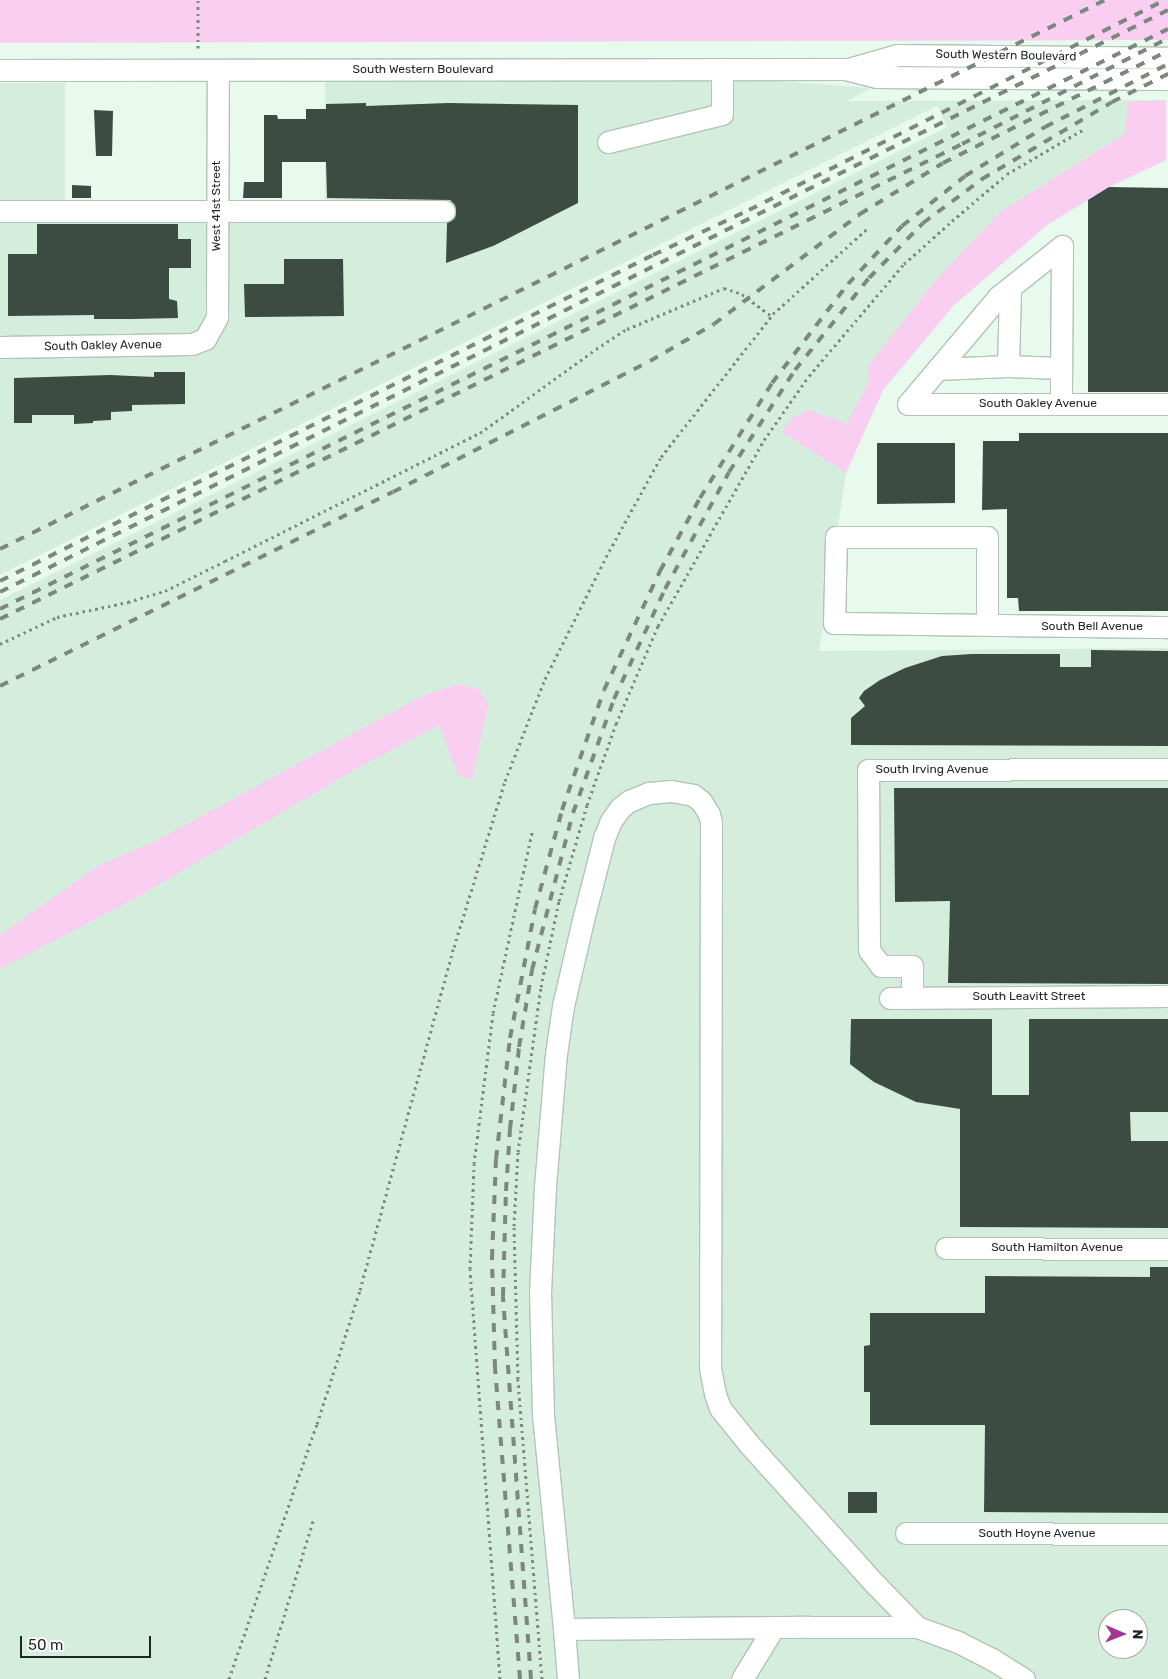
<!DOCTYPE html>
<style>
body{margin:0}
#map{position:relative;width:1168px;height:1679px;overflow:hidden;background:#e8faee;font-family:Rubik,sans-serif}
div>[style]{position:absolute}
.built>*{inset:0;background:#d4eddd}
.green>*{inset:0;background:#f9cef0}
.building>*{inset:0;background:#3d4c42}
.path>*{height:3px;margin-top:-1.5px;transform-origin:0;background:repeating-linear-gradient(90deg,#7d8981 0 2.5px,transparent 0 6.5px)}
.roads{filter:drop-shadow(1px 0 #b2c3b7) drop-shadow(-1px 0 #b2c3b7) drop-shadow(0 1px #b2c3b7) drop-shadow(0 -1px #b2c3b7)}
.minor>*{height:21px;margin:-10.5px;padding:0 10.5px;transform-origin:10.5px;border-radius:10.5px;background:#fff}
.rail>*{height:4px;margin-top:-2px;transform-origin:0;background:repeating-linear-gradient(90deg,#7c877f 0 9px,transparent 0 18px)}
span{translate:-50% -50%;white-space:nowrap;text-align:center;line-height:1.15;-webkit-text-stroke:5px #fff;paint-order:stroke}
.street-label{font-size:12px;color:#1f2521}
.north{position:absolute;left:1098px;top:1609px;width:50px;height:50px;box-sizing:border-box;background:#fff;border:1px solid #a5a8a6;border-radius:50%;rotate:91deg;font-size:14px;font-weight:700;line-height:20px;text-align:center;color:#1f2521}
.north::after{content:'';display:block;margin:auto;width:18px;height:22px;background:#a23595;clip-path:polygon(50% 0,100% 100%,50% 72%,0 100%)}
.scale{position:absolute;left:20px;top:1636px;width:131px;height:22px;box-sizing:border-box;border:2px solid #1f2521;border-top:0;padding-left:6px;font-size:15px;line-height:18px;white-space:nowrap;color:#1f2521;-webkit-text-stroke:4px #fff;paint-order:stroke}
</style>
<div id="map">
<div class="built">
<i style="clip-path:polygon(evenodd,325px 81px,776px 81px,872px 88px,847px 101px,1166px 100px,1166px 160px,1109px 187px,1047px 225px,953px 306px,883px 390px,846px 473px,819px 651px,1168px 648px,1168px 1679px,0 1679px,0 600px,947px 127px,937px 106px,0 575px,0 83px,65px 83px,65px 210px,325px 211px,325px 81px,1108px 1619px,1138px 1619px,1138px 1649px,1108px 1649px,1108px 1619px)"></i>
</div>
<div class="green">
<i style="clip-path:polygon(0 0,1168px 0,1168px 40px,0 43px)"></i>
<i style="clip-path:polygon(1166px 100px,1166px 160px,1109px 187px,1047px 225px,953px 306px,883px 390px,846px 473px,782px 432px,793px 417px,809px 410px,847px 424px,869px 382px,868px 366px,936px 280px,1000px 212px,1125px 134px,1128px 102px)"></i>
<i style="clip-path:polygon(458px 684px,479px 689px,488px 704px,472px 780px,458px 775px,439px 725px,356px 769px,141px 895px,0 969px,0 935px,101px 864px,154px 842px,422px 696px)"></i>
</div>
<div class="building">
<i style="clip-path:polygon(366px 103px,366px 106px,448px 103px,578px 105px,578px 203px,493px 246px,446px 263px,447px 223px,455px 218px,456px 211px,455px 205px,450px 200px,327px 198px,326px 162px,282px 162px,282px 198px,243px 198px,244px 182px,264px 182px,264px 115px,277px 115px,278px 119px,306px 119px,306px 109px,326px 109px,326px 104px)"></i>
<i style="clip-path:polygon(94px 110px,113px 111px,112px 156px,96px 156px)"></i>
<i style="clip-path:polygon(72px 185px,91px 186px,91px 198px,72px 198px)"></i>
<i style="clip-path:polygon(1109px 187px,1168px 188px,1168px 392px,1088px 392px,1088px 200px)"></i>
<i style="clip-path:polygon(37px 224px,178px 224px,178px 239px,191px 239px,191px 268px,169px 268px,169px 299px,177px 301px,178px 318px,132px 319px,94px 319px,94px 315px,8px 316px,8px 254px,37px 254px)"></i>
<i style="clip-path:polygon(284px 259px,343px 259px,344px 316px,245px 317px,244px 284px,284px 284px)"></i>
<i style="clip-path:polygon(154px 372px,185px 372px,185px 404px,132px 405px,132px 411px,111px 412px,111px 420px,93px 421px,93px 423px,74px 424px,74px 415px,32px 415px,32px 423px,14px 423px,14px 378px,110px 375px,154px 377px)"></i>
<i style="clip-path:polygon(1019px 433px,1168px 433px,1168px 611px,1019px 611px,1018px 598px,1007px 598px,1007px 509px,982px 510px,983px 441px,1019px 441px)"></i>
<i style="clip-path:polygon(877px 443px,955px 443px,955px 503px,877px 504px)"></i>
<i style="clip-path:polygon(1091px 650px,1168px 651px,1168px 746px,851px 745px,851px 718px,865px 706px,859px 698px,864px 691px,880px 680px,905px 668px,942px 656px,972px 654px,1060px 654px,1060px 667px,1091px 667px)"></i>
<i style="clip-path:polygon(894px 788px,1168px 788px,1168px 984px,948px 983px,950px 901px,895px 902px)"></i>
<i style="clip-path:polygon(851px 1019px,992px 1019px,992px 1095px,1029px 1095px,1029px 1019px,1168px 1019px,1168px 1112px,1130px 1112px,1131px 1141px,1168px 1141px,1168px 1228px,960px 1227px,960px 1109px,916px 1102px,874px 1082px,855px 1068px,850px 1064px)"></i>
<i style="clip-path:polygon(1150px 1267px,1168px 1267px,1168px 1513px,984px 1512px,985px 1425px,870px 1425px,870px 1392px,864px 1392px,864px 1346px,870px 1345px,870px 1313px,985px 1313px,985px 1276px,1150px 1277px)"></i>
<i style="clip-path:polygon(848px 1492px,877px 1492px,877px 1513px,848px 1513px)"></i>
</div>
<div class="path">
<i style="left:198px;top:48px;width:48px;rotate:-90deg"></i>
<i style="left:0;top:644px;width:63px;rotate:-25.3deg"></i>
<i style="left:57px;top:617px;width:73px;rotate:-11.9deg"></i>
<i style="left:128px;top:602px;width:39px;rotate:-17deg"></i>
<i style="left:165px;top:591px;width:67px;rotate:-26.6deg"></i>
<i style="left:225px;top:561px;width:285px;rotate:-26.7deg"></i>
<i style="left:480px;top:433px;width:143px;rotate:-35.9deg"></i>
<i style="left:596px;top:349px;width:37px;rotate:-33deg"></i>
<i style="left:627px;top:329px;width:105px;rotate:-22.9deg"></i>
<i style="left:724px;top:288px;width:19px;rotate:18deg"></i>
<i style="left:742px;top:294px;width:36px;rotate:37deg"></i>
<i style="left:229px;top:1679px;width:270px;rotate:-71deg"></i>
<i style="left:317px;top:1424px;width:141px;rotate:-72.2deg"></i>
<i style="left:360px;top:1290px;width:356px;rotate:-74.7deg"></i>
<i style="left:454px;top:947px;width:174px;rotate:-72.9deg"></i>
<i style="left:505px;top:781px;width:110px;rotate:-68.6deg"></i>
<i style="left:545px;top:679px;width:136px;rotate:-63.4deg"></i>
<i style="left:606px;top:557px;width:114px;rotate:-61.2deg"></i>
<i style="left:661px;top:457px;width:182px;rotate:-51.9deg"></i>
<i style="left:773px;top:314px;width:128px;rotate:-42.2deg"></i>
<i style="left:265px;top:1679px;width:168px;rotate:-73.1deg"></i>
<i style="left:500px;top:1679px;width:411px;rotate:-94.2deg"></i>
<i style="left:470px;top:1269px;width:105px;rotate:-87.8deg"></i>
<i style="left:474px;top:1164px;width:152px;rotate:-82.8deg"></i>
<i style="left:493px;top:1013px;width:185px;rotate:-77.8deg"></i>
<i style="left:542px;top:1679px;width:301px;rotate:-94.6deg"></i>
<i style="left:518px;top:1379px;width:153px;rotate:-91.5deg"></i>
<i style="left:514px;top:1226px;width:74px;rotate:-86.9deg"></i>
<i style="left:518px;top:1152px;width:167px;rotate:-82.1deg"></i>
<i style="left:541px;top:987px;width:88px;rotate:-78.2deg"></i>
<i style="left:559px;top:901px;width:100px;rotate:-73.7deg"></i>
<i style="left:587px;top:805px;width:86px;rotate:-70.3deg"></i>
<i style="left:616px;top:724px;width:107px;rotate:-66.8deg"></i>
<i style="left:658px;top:626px;width:214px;rotate:-60.3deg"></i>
<i style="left:764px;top:440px;width:78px;rotate:-54.9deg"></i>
<i style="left:809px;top:376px;width:147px;rotate:-49.7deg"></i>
<i style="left:904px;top:264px;width:64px;rotate:-41.9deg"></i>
<i style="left:952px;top:221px;width:72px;rotate:-40.5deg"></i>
<i style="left:1007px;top:174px;width:89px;rotate:-30.3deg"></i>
</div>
<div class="roads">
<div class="minor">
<i style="left:848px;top:69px;width:51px;rotate:-15.9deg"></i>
<i style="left:897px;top:55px;width:271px;rotate:0.6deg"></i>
<i style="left:0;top:70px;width:845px;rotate:-0.07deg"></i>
<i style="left:845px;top:69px;width:33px;rotate:14deg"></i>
<i style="left:877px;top:77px;width:291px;rotate:0.4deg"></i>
<i style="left:608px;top:142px;width:117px;rotate:-13.8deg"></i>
<i style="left:722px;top:114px;width:45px;rotate:-90deg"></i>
<i style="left:0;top:211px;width:444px"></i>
<i style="left:0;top:347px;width:192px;rotate:-0.9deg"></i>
<i style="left:192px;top:344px;width:14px;rotate:-21deg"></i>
<i style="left:205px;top:339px;width:25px;rotate:-61deg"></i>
<i style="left:217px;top:317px;width:247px;rotate:-89.8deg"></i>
<i style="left:1008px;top:366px;width:78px;rotate:-88.5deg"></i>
<i style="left:938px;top:369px;width:70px;rotate:-2.5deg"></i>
<i style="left:1008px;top:366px;width:53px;rotate:2.2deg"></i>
<i style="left:908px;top:404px;width:140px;rotate:-49.9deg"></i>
<i style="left:998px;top:297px;width:82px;rotate:-38.6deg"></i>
<i style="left:1062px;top:246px;width:158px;rotate:90.4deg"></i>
<i style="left:908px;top:404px;width:260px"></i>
<i style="left:987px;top:623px;width:86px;rotate:-90deg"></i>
<i style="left:987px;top:537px;width:151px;rotate:180deg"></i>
<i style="left:836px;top:537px;width:86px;rotate:91.3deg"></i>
<i style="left:834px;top:623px;width:334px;rotate:0.7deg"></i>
<i style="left:890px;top:998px;width:278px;rotate:-0.4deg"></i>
<i style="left:912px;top:998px;width:32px;rotate:-90deg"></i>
<i style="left:912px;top:966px;width:31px;rotate:180deg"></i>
<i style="left:881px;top:966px;width:20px;rotate:-127deg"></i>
<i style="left:869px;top:950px;width:180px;rotate:-90.3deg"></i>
<i style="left:868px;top:770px;width:300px;rotate:-0.2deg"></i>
<i style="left:946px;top:1248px;width:222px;rotate:0.3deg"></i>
<i style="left:906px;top:1533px;width:262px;rotate:0.2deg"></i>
<i style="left:564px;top:1629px;width:215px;rotate:-95.6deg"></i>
<i style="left:543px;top:1415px;width:122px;rotate:-91.4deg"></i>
<i style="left:540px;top:1293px;width:106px;rotate:-87.3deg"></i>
<i style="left:545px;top:1187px;width:133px;rotate:-85.3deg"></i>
<i style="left:556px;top:1054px;width:49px;rotate:-81.7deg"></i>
<i style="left:563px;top:1006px;width:92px;rotate:-76.9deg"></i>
<i style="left:584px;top:916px;width:81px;rotate:-75.6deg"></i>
<i style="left:604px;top:838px;width:18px;rotate:-68deg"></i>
<i style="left:611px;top:821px;width:16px;rotate:-55deg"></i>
<i style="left:620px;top:808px;width:11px;rotate:-38deg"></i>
<i style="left:629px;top:801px;width:22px;rotate:-22deg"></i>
<i style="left:649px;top:793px;width:22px;rotate:-5deg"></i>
<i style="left:671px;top:791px;width:22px;rotate:10deg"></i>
<i style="left:693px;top:795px;width:10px;rotate:37deg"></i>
<i style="left:701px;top:801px;width:15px;rotate:58deg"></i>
<i style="left:709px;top:814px;width:8px;rotate:76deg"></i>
<i style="left:711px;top:822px;width:546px;rotate:90.1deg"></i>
<i style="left:710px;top:1368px;width:26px;rotate:79deg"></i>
<i style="left:715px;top:1394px;width:15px;rotate:70deg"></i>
<i style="left:720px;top:1408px;width:45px;rotate:51.3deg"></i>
<i style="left:748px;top:1443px;width:191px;rotate:48deg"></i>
<i style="left:876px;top:1585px;width:59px;rotate:45.7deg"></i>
<i style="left:568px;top:1679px;width:50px;rotate:-94.6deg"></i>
<i style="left:564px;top:1629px;width:245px;rotate:-0.5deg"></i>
<i style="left:809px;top:1627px;width:108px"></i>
<i style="left:917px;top:1627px;width:44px;rotate:20.1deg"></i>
<i style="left:958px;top:1642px;width:36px;rotate:27deg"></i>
<i style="left:990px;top:1658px;width:40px;rotate:32deg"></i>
<i style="left:742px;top:1679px;width:61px;rotate:-58.4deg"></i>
</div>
</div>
<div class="rail">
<i style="left:0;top:549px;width:1234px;rotate:-26.42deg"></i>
<i style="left:0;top:581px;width:730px;rotate:-26.53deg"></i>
<i style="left:653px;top:255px;width:106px;rotate:-25.1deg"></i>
<i style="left:749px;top:210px;width:466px;rotate:-26.8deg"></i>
<i style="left:0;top:592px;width:1305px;rotate:-26.49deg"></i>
<i style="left:0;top:609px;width:1304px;rotate:-26.41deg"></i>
<i style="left:0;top:619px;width:1073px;rotate:-26.28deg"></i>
<i style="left:962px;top:144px;width:232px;rotate:-27.2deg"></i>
<i style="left:0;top:686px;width:438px;rotate:-26.3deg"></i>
<i style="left:393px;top:492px;width:288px;rotate:-27deg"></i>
<i style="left:650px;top:361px;width:74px;rotate:-30deg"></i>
<i style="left:714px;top:324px;width:183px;rotate:-37deg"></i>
<i style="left:860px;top:214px;width:97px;rotate:-31.6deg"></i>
<i style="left:943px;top:163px;width:251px;rotate:-26.5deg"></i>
<i style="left:520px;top:1679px;width:312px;rotate:-94.6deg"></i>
<i style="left:495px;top:1368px;width:110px;rotate:-91.6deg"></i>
<i style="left:492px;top:1258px;width:99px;rotate:-87.7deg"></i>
<i style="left:496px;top:1159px;width:122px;rotate:-83.4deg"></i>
<i style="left:510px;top:1038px;width:131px;rotate:-79deg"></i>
<i style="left:535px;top:909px;width:103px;rotate:-74.7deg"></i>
<i style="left:562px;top:810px;width:127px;rotate:-70.7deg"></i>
<i style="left:604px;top:690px;width:132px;rotate:-64.8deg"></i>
<i style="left:660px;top:571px;width:83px;rotate:-61.3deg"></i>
<i style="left:700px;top:498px;width:136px;rotate:-57.9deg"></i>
<i style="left:772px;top:383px;width:125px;rotate:-52.5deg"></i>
<i style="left:848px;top:284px;width:79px;rotate:-47deg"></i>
<i style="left:902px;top:226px;width:80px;rotate:-38.4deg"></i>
<i style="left:965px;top:176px;width:94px;rotate:-31.5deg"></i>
<i style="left:1045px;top:127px;width:138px;rotate:-27.1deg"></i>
<i style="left:531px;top:1679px;width:384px;rotate:-94.2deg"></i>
<i style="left:503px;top:1296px;width:105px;rotate:-88.4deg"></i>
<i style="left:506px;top:1191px;width:62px;rotate:-86.3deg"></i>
<i style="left:510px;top:1129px;width:82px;rotate:-83.7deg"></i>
<i style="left:519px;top:1047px;width:78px;rotate:-80.4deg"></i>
<i style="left:532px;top:970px;width:162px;rotate:-75.4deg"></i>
<i style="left:573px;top:813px;width:121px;rotate:-70.2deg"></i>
<i style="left:614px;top:699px;width:121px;rotate:-65.1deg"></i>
<i style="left:665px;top:589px;width:133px;rotate:-61.3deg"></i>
<i style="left:729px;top:472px;width:121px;rotate:-57.1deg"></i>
<i style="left:795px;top:370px;width:118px;rotate:-51.2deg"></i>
<i style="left:869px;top:278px;width:77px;rotate:-45.5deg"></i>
<i style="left:923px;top:223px;width:74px;rotate:-36.7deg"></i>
<i style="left:982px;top:179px;width:151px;rotate:-30.6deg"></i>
<i style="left:1112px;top:102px;width:63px;rotate:-26.6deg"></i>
</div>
<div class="street-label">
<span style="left:1006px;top:56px;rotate:1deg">South Western Boulevard</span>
<span style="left:423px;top:70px">South Western Boulevard</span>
<span style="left:217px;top:206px;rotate:-90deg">West 41st Street</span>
<span style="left:103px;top:346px;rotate:-1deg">South Oakley Avenue</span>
<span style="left:1038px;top:404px">South Oakley Avenue</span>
<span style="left:1092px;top:627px">South Bell Avenue</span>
<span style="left:932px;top:770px">South Irving Avenue</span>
<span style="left:1029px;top:997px">South Leavitt Street</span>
<span style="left:1057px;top:1248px">South Hamilton Avenue</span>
<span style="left:1037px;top:1534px">South Hoyne Avenue</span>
</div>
<div class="north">N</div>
<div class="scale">50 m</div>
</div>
